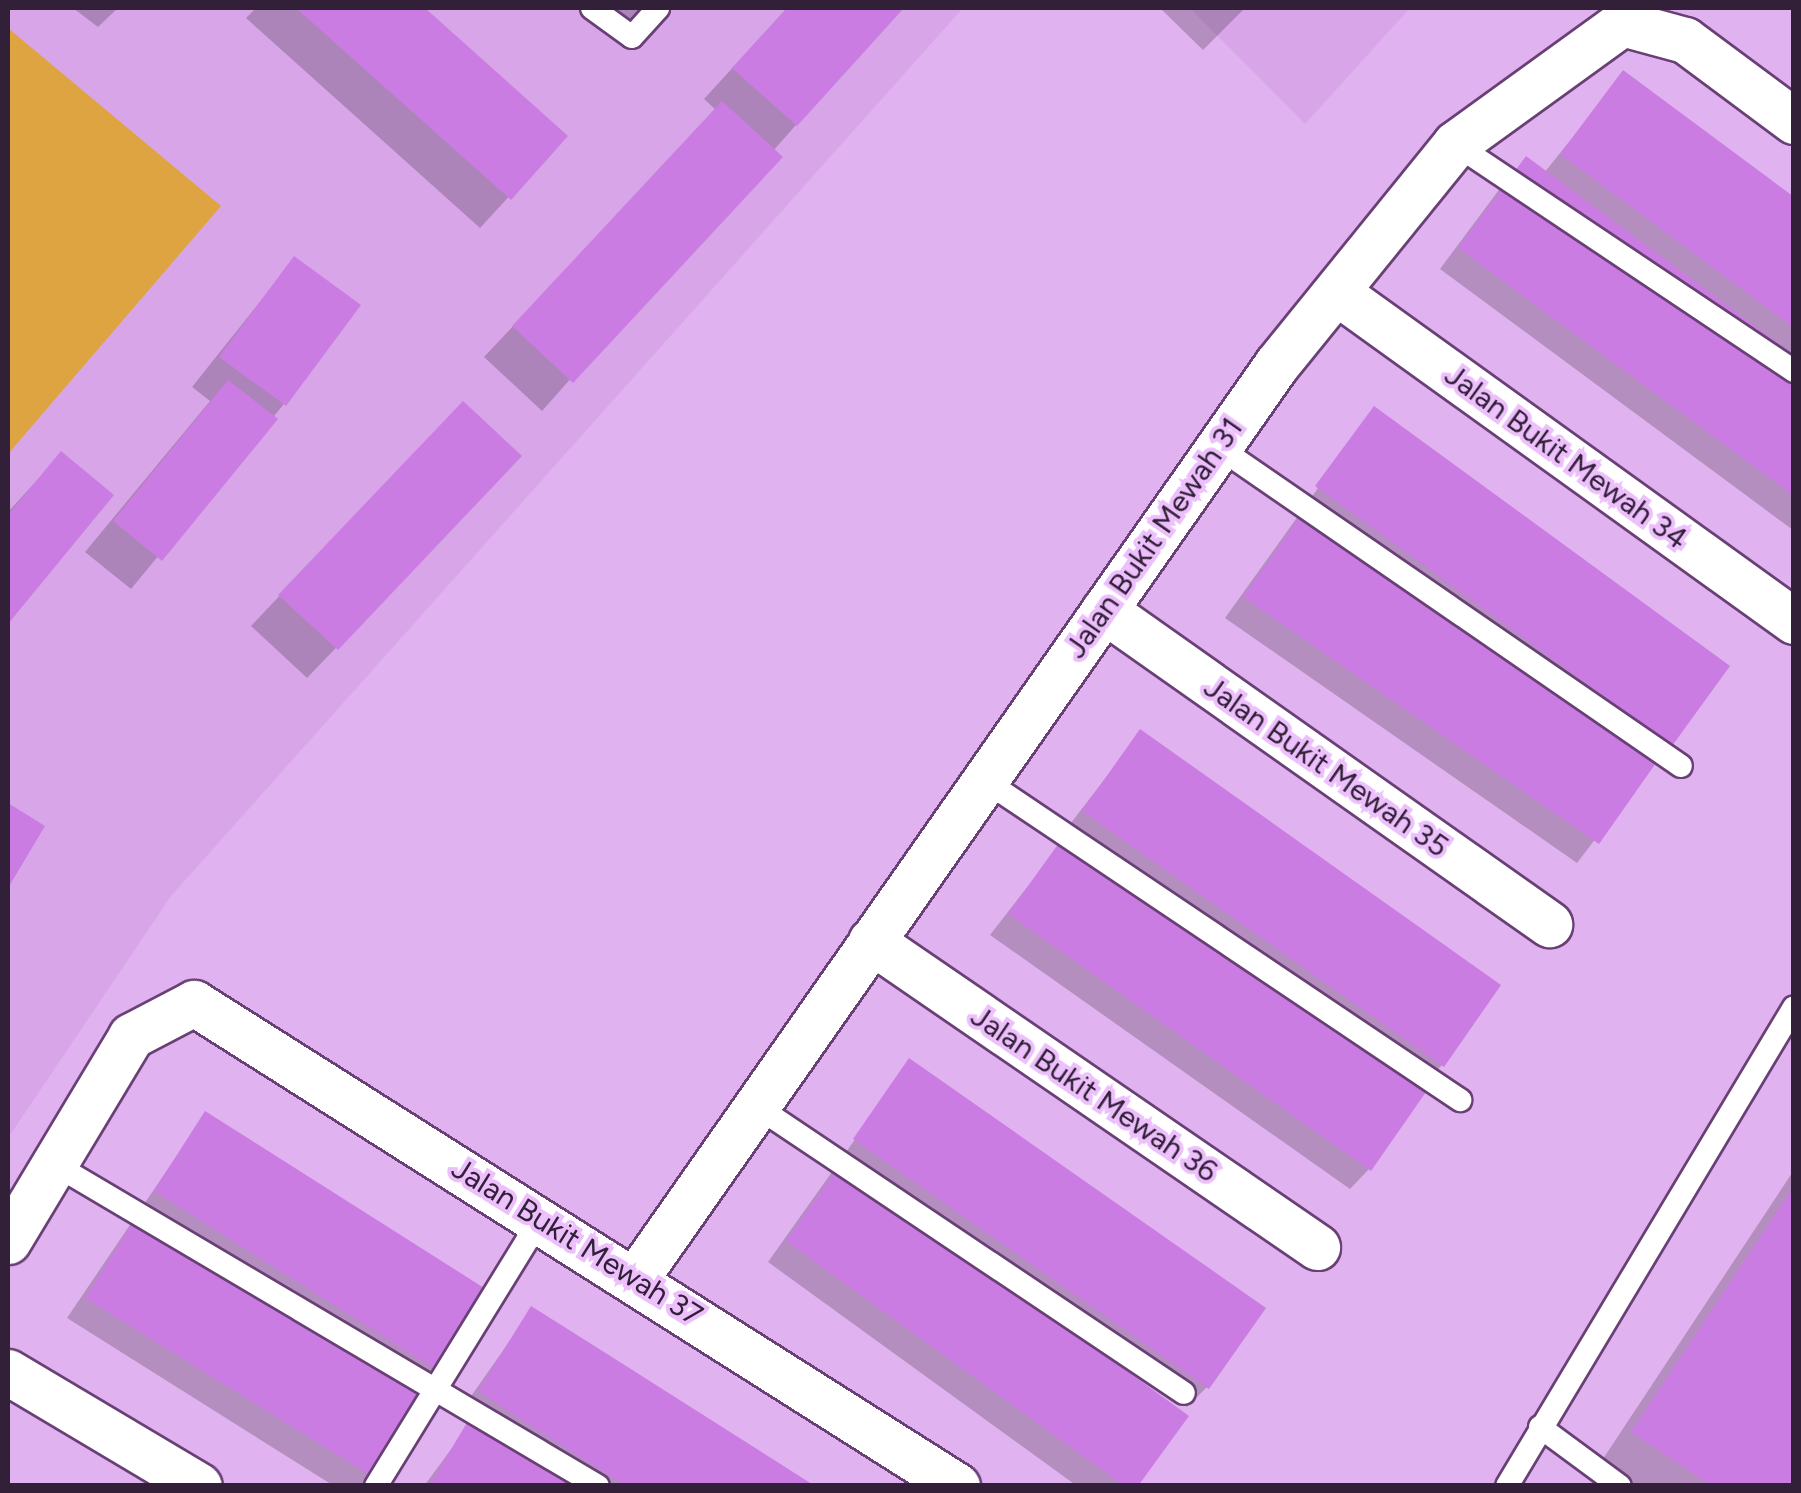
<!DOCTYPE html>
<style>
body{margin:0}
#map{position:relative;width:1801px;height:1493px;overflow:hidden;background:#e0b2ef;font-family:Figtree,sans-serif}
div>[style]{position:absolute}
.built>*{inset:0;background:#d8a6e8}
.green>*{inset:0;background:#dea441}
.shadow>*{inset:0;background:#0003}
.building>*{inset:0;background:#cb7ce3}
.roads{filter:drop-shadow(2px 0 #694075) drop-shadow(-2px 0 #694075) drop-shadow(0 2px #694075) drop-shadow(0 -2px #694075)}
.service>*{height:22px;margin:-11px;padding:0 11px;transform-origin:11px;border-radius:11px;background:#fff}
.minor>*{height:45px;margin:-22.5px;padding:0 22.5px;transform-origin:22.5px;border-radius:22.5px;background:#fff}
span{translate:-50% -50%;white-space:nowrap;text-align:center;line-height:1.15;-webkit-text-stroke:8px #edbffc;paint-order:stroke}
.street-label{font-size:30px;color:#312037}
.frame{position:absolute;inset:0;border:10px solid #312037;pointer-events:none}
</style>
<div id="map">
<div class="built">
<i style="clip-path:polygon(8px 8px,963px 8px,171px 896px,8px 1138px)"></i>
<i style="clip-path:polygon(1190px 8px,1410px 8px,1305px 124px)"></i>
</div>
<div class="green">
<i style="clip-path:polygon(8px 28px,221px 206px,8px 454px)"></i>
</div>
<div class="shadow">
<i style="clip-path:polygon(73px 8px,118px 8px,98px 27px)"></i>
<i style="clip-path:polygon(256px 8px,421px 8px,565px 136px,480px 228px,246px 18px)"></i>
<i style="clip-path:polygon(607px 8px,646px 8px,627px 26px)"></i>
<i style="clip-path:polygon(787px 8px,900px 8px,542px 411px,484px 357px,716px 110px,704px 99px)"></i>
<i style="clip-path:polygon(1160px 8px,1245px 8px,1203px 50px)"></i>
<i style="clip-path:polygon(1624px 74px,1794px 200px,1793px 530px,1440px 269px,1507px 179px,1544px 173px)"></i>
<i style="clip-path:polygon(294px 259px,284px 404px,131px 589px,85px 552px,210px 401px,192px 387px)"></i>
<i style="clip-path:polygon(1374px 410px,1727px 666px,1577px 863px,1225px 618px)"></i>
<i style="clip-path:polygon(433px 434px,519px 457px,307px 678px,251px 626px)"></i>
<i style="clip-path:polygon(61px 454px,110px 496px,8px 620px,8px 512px)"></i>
<i style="clip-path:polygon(1141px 732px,1442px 1065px,1422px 1085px,1064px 832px)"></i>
<i style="clip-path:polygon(1064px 840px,1369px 1169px,1350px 1189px,990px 935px)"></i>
<i style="clip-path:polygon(910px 1062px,1207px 1387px,1187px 1407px,1011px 1284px,1135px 1486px,1077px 1486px,768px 1262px)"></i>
<i style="clip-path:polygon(205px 1114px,439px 1371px,366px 1486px,334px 1486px,67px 1318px)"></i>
<i style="clip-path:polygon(1794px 1170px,1794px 1486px,1616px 1486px,1595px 1471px)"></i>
<i style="clip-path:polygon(532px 1309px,810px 1486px,424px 1486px,469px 1425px,533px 1459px,460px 1412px)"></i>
</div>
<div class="building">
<i style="clip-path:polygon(296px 8px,425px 8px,568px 136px,511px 200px)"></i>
<i style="clip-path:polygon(787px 8px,904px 8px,797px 126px,732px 68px)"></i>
<i style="clip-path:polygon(1623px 70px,1794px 197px,1794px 328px,1560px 154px)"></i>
<i style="clip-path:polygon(722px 101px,783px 157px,573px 383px,512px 326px)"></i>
<i style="clip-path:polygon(1526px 156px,1794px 355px,1794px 496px,1458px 248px)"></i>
<i style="clip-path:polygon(294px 256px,361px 305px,286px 406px,219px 357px)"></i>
<i style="clip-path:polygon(228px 380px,278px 419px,162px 561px,113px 521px)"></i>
<i style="clip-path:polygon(463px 401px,522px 456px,338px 650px,278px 595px)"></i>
<i style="clip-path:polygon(1374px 406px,1730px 666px,1672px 746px,1315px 486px)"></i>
<i style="clip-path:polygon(61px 451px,114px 495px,8px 624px,8px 515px)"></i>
<i style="clip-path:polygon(1301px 515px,1656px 763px,1599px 844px,1243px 597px)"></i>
<i style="clip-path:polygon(1140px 729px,1501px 985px,1444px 1067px,1082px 811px)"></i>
<i style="clip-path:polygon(8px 803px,45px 826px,8px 888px)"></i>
<i style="clip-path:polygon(1064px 836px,1426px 1092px,1371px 1171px,1008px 914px)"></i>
<i style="clip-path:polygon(909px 1058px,1266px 1308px,1209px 1389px,853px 1139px)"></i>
<i style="clip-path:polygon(205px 1111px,492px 1293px,441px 1373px,154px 1191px)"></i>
<i style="clip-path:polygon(841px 1163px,1189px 1416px,1138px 1486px,1124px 1486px,786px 1241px)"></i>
<i style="clip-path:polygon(1794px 1186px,1794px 1486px,1712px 1486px,1631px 1432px)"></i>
<i style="clip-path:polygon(137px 1216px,427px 1397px,376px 1479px,85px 1298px)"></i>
<i style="clip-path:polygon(531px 1306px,604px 1352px,815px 1486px,626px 1486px,514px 1415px,478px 1391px)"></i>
<i style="clip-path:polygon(468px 1421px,572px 1486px,429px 1486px)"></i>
</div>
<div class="roads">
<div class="service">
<i style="left:592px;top:8px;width:49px;rotate:35.9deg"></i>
<i style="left:632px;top:37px;width:39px;rotate:-48deg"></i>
<i style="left:1455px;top:144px;width:408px;rotate:33.8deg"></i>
<i style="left:1218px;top:447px;width:562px;rotate:34.57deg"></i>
<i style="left:984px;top:780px;width:574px;rotate:33.91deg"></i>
<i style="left:756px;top:1106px;width:515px;rotate:33.84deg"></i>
<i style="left:54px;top:1164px;width:632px;rotate:30.62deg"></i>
<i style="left:1540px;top:1427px;width:99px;rotate:36.4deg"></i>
<i style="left:376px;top:1486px;width:313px;rotate:-58.4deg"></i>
<i style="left:1507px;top:1486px;width:558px;rotate:-59.07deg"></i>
</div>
<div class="minor">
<i style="left:1338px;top:293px;width:562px;rotate:35.73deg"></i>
<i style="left:1104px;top:610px;width:545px;rotate:35.21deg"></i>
<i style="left:871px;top:941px;width:541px;rotate:34.45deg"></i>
<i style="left:8px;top:1241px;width:239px;rotate:-59deg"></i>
<i style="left:131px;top:1036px;width:71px;rotate:-27.6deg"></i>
<i style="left:194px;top:1003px;width:903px;rotate:32.33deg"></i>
<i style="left:636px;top:1278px;width:1116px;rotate:-54.96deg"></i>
<i style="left:1277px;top:364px;width:283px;rotate:-51deg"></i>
<i style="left:1455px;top:144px;width:206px;rotate:-35.9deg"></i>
<i style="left:1622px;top:23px;width:65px;rotate:15.1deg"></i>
<i style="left:1685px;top:40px;width:136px;rotate:36.6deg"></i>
<i style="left:8px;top:1372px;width:222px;rotate:30.8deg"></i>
</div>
</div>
<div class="street-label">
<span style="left:1566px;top:457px;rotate:36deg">Jalan Bukit Mewah 34</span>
<span style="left:1154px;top:538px;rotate:-55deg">Jalan Bukit Mewah 31</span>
<span style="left:1326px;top:767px;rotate:35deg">Jalan Bukit Mewah 35</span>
<span style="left:1094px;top:1094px;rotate:34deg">Jalan Bukit Mewah 36</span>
<span style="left:577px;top:1242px;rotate:32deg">Jalan Bukit Mewah 37</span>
</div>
<div class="frame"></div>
</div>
